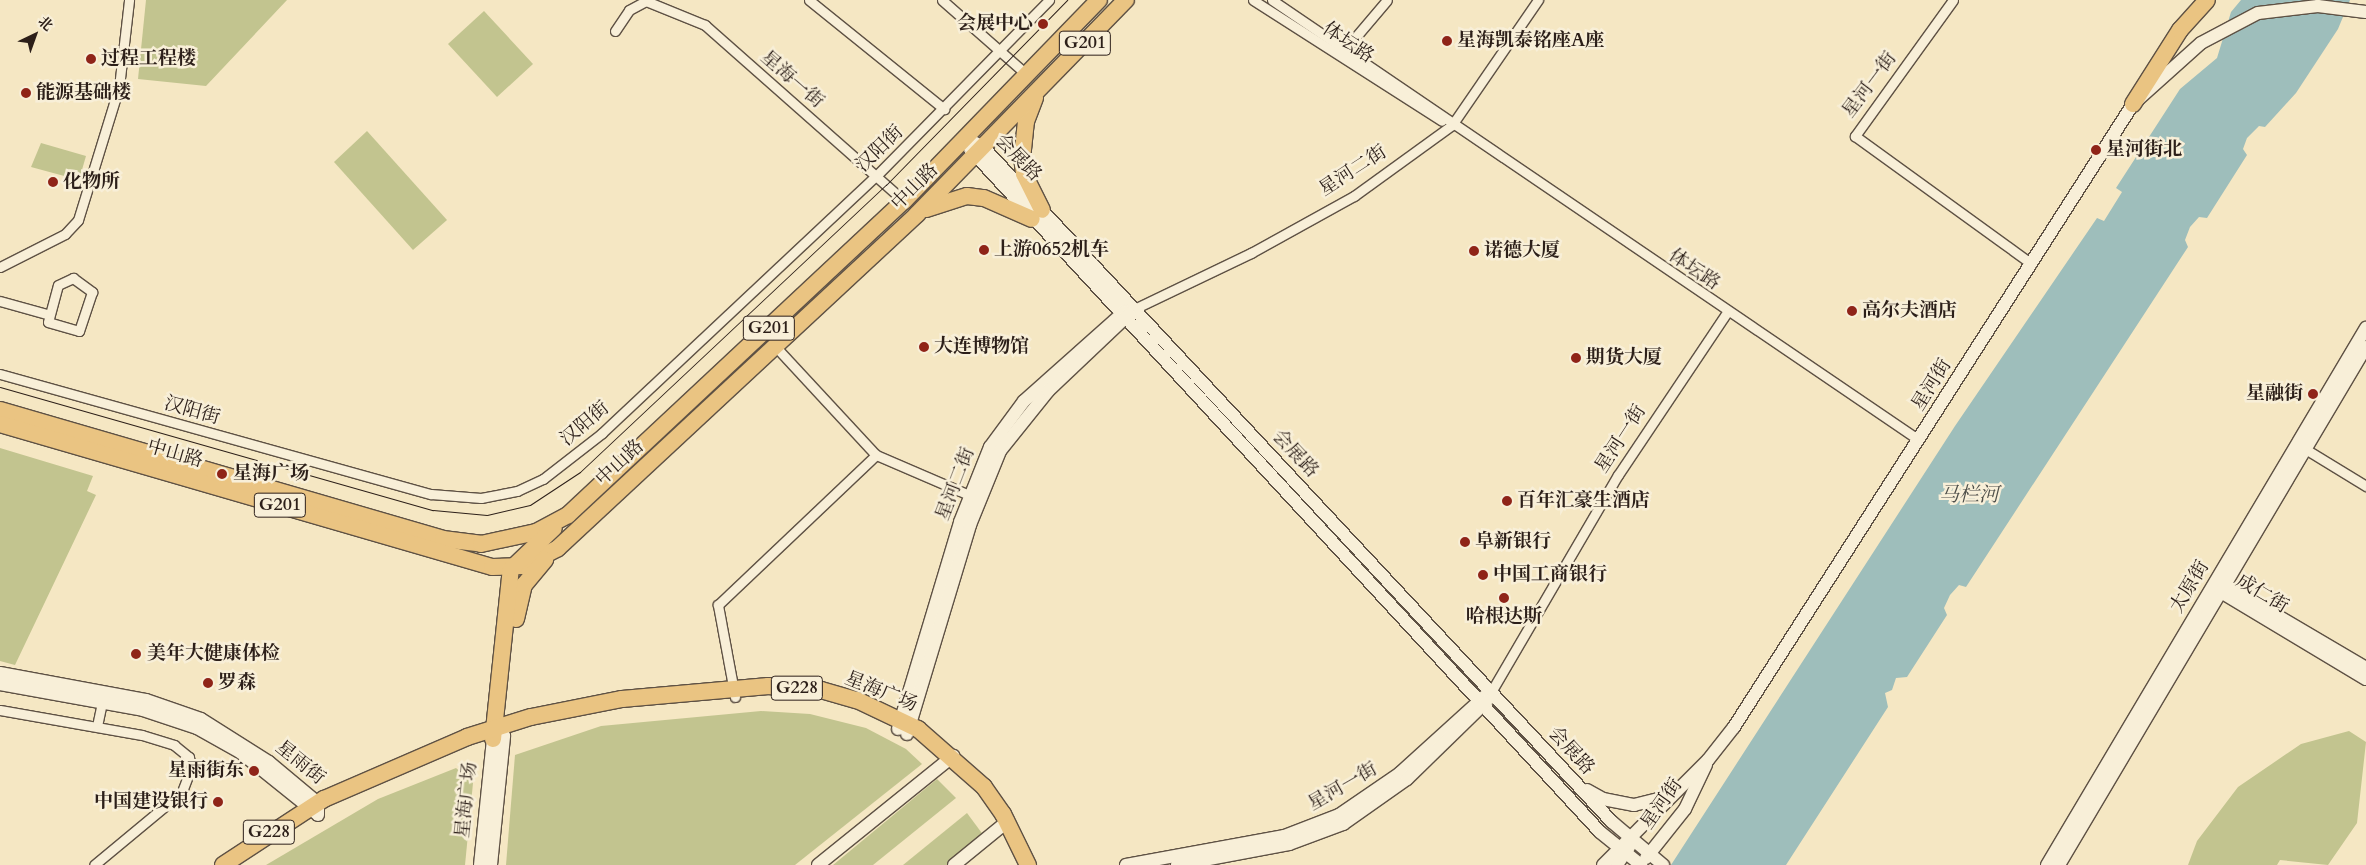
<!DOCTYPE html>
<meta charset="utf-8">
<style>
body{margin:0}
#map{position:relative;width:2366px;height:865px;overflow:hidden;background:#f5e7c3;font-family:Cardo,"Noto Serif SC",serif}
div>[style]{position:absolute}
.green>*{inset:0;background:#c2c48f}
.water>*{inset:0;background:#9ebebb}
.roads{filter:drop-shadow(1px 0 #5e5144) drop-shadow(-1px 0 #5e5144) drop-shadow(0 1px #5e5144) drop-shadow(0 -1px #5e5144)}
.street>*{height:9px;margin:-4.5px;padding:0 4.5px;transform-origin:4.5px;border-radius:4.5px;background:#f8efd8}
.secondary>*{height:12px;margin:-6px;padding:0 6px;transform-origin:6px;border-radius:6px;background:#f8efd8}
.highway>*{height:16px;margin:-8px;padding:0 8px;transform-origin:8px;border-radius:8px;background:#eac482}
.tram>*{height:1px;margin:-0.5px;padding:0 0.5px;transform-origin:0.5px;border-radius:0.5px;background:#2c1f19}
.dots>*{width:14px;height:14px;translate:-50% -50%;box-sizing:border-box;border:2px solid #f8efd8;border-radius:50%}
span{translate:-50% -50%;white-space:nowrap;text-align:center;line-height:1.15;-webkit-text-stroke:5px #f8efd8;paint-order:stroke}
.shield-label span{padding:1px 4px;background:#f8efd8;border:1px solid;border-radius:4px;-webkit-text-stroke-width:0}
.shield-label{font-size:18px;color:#2c1f19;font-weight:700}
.poi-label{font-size:19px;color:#2c1f19;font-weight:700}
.right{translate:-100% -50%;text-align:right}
.left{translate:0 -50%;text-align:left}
.street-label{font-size:19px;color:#2c1f19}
.water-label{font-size:20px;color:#4e4f4a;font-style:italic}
.north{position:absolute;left:10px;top:10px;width:50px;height:50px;-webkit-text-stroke:4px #f8efd8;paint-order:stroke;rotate:42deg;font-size:14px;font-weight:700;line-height:20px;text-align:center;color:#2c1f19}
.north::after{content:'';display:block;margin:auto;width:18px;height:22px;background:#2c1f19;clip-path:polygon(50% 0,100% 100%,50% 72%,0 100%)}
</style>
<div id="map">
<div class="green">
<i style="clip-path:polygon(146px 0,287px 0,206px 86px,138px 79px)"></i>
<i style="clip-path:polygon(484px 11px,533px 64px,497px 97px,448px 44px)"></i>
<i style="clip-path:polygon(367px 131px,447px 220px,413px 250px,334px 162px)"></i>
<i style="clip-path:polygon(41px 143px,86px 156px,79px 180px,31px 167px)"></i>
<i style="clip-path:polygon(0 448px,93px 476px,87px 491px,96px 495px,15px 665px,0 661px)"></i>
<i style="clip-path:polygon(761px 711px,810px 714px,866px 728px,906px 749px,922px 764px,795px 865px,506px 865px,515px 755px,601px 726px)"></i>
<i style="clip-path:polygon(2349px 731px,2366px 742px,2357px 823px,2328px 865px,2280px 860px,2277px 865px,2188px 865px,2197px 841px,2238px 787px,2301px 744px)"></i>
<i style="clip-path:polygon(456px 768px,473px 783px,465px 865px,266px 865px,378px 799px)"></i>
<i style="clip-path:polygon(937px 779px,956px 798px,873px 865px,833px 865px)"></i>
<i style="clip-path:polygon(967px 813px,984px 836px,948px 865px,903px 865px)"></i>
</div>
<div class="water">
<i style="clip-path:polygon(2241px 0,2350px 0,2338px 29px,2296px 93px,2265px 127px,2259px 126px,2247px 138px,2243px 149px,2247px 155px,2207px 218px,2199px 217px,2190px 227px,2185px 240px,2188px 247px,1966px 587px,1959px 585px,1950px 595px,1944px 608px,1947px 615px,1907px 677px,1896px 678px,1892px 690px,1885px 693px,1888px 707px,1786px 865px,1671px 865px,1955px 426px,2097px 218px,2104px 221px,2122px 192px,2116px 188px,2180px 89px,2217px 58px,2231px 12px)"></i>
</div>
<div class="roads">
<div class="street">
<i style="left:809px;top:0;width:174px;rotate:38.9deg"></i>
<i style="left:942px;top:0;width:113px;rotate:41.4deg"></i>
<i style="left:1253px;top:0;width:224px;rotate:32.6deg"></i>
<i style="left:1272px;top:0;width:782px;rotate:34.22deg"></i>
<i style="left:1953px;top:0;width:168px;rotate:125.8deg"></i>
<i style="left:1855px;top:136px;width:218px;rotate:35.9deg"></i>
<i style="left:615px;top:31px;width:25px;rotate:-56deg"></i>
<i style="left:629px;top:10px;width:19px;rotate:-28deg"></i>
<i style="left:646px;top:1px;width:64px;rotate:22.1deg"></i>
<i style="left:705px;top:25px;width:266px;rotate:41.5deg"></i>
<i style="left:1348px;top:46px;width:60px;rotate:-49.7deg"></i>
<i style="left:0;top:267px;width:73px;rotate:-26.9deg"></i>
<i style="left:65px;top:234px;width:19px;rotate:-47deg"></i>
<i style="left:78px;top:220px;width:139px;rotate:-72.9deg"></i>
<i style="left:119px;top:87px;width:88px;rotate:-83.4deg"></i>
<i style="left:73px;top:278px;width:24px;rotate:36deg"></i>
<i style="left:92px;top:292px;width:41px;rotate:108.4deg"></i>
<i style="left:79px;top:331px;width:32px;rotate:-164deg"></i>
<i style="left:48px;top:322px;width:38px;rotate:-75deg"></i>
<i style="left:58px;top:285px;width:17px;rotate:-25deg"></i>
<i style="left:0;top:301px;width:49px;rotate:15.5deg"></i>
<i style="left:1134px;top:309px;width:130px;rotate:-25.6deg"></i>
<i style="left:1251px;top:253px;width:118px;rotate:-29deg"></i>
<i style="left:1354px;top:196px;width:121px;rotate:-35.9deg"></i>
<i style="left:1452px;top:125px;width:152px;rotate:-55.5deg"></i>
<i style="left:775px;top:346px;width:149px;rotate:47.2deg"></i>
<i style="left:876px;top:455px;width:101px;rotate:23.3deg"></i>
<i style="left:0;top:374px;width:447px;rotate:15.6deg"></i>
<i style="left:431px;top:494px;width:50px;rotate:4.6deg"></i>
<i style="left:481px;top:498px;width:37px;rotate:-11deg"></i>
<i style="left:517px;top:491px;width:29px;rotate:-25deg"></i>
<i style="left:543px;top:479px;width:75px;rotate:-37.9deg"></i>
<i style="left:602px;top:433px;width:376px;rotate:-43.2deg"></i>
<i style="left:876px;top:176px;width:247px;rotate:-45.5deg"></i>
<i style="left:2302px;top:447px;width:75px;rotate:31.4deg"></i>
<i style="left:1491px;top:692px;width:251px;rotate:-59.7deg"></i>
<i style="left:1618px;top:475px;width:196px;rotate:-56.2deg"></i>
<i style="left:735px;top:697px;width:94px;rotate:-100.5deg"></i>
<i style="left:718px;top:605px;width:218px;rotate:-43.5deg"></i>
<i style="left:0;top:710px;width:144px;rotate:10deg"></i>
<i style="left:142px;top:735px;width:34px;rotate:17deg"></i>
<i style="left:174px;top:745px;width:19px;rotate:39deg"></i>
<i style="left:189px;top:757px;width:11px;rotate:80deg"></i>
<i style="left:191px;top:768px;width:26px;rotate:111deg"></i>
<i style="left:182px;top:792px;width:114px;rotate:140.3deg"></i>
<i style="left:97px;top:726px;width:30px;rotate:-78deg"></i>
</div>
<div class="secondary">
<i style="left:966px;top:138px;width:19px;rotate:28deg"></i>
<i style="left:983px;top:147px;width:923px;rotate:47.02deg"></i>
<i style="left:1612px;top:822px;width:67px;rotate:40.1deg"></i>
<i style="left:970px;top:149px;width:929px;rotate:47.31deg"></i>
<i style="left:1600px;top:832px;width:53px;rotate:38.8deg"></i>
<i style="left:2220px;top:582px;width:169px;rotate:30.5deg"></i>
<i style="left:2216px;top:584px;width:9px;rotate:58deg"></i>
<i style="left:2221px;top:592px;width:169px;rotate:31deg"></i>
<i style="left:0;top:673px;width:148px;rotate:10.5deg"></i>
<i style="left:146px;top:700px;width:58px;rotate:19.1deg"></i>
<i style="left:201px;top:719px;width:80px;rotate:32.3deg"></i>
<i style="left:269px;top:762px;width:64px;rotate:39.9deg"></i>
<i style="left:318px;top:803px;width:12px;rotate:90deg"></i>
<i style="left:0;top:684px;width:145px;rotate:10.3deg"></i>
<i style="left:143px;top:710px;width:57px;rotate:18.4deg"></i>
<i style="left:197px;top:728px;width:49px;rotate:29.2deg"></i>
<i style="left:240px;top:752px;width:99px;rotate:38.8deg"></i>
<i style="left:898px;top:729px;width:216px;rotate:-73.3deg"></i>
<i style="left:960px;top:522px;width:81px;rotate:-68.2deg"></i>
<i style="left:990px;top:447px;width:57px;rotate:-53.5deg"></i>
<i style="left:1024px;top:401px;width:135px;rotate:-41.7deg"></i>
<i style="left:907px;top:734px;width:218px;rotate:-73.2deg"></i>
<i style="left:970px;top:525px;width:80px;rotate:-67.9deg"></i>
<i style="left:1000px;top:451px;width:77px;rotate:-51.3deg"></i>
<i style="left:1048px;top:391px;width:112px;rotate:-43.5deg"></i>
<i style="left:1587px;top:790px;width:18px;rotate:29deg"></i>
<i style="left:1603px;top:799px;width:32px;rotate:11deg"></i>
<i style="left:1634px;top:805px;width:34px;rotate:-14deg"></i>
<i style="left:1646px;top:858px;width:63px;rotate:-51.5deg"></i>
<i style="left:1685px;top:809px;width:49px;rotate:-64.5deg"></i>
<i style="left:480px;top:865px;width:126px;rotate:-84.1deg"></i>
<i style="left:491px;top:865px;width:130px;rotate:-84.2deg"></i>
<i style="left:818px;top:865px;width:174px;rotate:-38.9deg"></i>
<i style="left:954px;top:865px;width:70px;rotate:-39.2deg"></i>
<i style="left:1126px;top:865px;width:161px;rotate:-10.4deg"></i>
<i style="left:1284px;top:836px;width:59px;rotate:-20.9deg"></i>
<i style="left:1339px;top:815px;width:74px;rotate:-34.5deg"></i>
<i style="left:1400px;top:773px;width:115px;rotate:-42.2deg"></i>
<i style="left:1177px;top:865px;width:114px;rotate:-10.6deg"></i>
<i style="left:1289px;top:844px;width:58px;rotate:-20.3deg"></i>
<i style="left:1343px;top:824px;width:78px;rotate:-35.1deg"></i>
<i style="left:1407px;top:779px;width:112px;rotate:-44.3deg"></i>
<i style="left:1603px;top:865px;width:148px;rotate:-45deg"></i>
<i style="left:1708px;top:760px;width:42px;rotate:-51.8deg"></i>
<i style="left:1734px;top:727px;width:740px;rotate:-57.36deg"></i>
<i style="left:2133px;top:104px;width:91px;rotate:-41.9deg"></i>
<i style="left:2201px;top:43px;width:64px;rotate:-27.8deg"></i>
<i style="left:2258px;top:13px;width:60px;rotate:-6.7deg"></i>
<i style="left:2318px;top:6px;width:48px;rotate:7.1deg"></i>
<i style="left:1617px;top:865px;width:22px;rotate:-56deg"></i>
<i style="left:2047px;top:865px;width:625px;rotate:-59.29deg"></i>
<i style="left:2059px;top:865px;width:602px;rotate:-59.35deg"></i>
</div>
<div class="highway">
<i style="left:1035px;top:98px;width:25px;rotate:111deg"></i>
<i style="left:1026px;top:121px;width:36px;rotate:96deg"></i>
<i style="left:1022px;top:157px;width:17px;rotate:83deg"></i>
<i style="left:1024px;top:174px;width:40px;rotate:63.4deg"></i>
<i style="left:2133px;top:104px;width:88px;rotate:-57.6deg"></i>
<i style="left:2180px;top:30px;width:40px;rotate:-48deg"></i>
<i style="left:926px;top:209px;width:43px;rotate:-17.6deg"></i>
<i style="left:967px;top:196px;width:17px;rotate:7deg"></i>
<i style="left:984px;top:198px;width:52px;rotate:23.6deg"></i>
<i style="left:0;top:410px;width:461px;rotate:16.2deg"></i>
<i style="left:443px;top:539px;width:38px;rotate:7deg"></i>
<i style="left:481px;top:544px;width:56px;rotate:-12.3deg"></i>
<i style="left:536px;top:532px;width:36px;rotate:-28deg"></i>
<i style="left:568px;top:515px;width:460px;rotate:-43.1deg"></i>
<i style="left:904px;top:201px;width:280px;rotate:-45.9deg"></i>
<i style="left:0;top:424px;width:512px;rotate:16.21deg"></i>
<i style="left:492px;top:567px;width:31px;rotate:-2deg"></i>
<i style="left:523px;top:566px;width:39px;rotate:-27deg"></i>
<i style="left:558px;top:548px;width:490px;rotate:-42.9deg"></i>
<i style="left:917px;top:214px;width:299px;rotate:-45.7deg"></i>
<i style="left:516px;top:619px;width:35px;rotate:-77deg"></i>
<i style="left:524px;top:585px;width:33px;rotate:-50deg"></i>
<i style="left:493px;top:739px;width:171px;rotate:-84deg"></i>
<i style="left:511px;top:569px;width:59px;rotate:-43.6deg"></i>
<i style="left:223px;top:865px;width:121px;rotate:-33.2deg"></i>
<i style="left:324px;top:799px;width:156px;rotate:-23.4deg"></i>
<i style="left:467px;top:737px;width:67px;rotate:-17.4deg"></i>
<i style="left:531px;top:717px;width:93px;rotate:-11.2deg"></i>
<i style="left:622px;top:699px;width:147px;rotate:-5.1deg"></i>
<i style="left:768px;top:686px;width:53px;rotate:4.3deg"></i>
<i style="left:821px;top:690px;width:37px;rotate:16deg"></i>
<i style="left:857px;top:700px;width:68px;rotate:25.4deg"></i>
<i style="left:918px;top:729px;width:88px;rotate:41.3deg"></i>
<i style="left:984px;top:787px;width:33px;rotate:55deg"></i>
<i style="left:1003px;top:814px;width:57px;rotate:63.9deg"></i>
</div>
</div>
<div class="tram">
<i style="left:0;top:387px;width:450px;rotate:15.9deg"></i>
<i style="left:433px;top:510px;width:54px;rotate:5.3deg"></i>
<i style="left:487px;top:515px;width:44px;rotate:-13.1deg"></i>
<i style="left:530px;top:505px;width:60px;rotate:-33.4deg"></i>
<i style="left:580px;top:472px;width:420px;rotate:-43.2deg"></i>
<i style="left:886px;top:185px;width:259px;rotate:-45.6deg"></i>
</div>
<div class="dots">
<i style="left:1043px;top:24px;background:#8f2418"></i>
<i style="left:1447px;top:41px;background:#8f2418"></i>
<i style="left:91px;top:59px;background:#8f2418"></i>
<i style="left:26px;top:93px;background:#8f2418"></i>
<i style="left:2096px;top:150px;background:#8f2418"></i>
<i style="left:53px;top:182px;background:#8f2418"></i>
<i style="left:984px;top:250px;background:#8f2418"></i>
<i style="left:1474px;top:251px;background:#8f2418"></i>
<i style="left:1852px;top:311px;background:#8f2418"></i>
<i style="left:924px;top:347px;background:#8f2418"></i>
<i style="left:1576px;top:358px;background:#8f2418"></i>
<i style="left:2313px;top:394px;background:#8f2418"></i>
<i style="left:222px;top:474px;background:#8f2418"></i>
<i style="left:1507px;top:501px;background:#8f2418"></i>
<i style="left:1465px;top:542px;background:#8f2418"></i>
<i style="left:1483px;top:575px;background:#8f2418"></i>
<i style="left:1504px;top:598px;background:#8f2418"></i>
<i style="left:136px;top:654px;background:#8f2418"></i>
<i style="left:208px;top:683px;background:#8f2418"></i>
<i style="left:254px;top:771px;background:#8f2418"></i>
<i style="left:218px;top:802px;background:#8f2418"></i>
</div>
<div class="shield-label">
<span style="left:1085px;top:43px">G201</span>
<span style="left:769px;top:328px">G201</span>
<span style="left:280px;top:505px">G201</span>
<span style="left:797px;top:688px">G228</span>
<span style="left:269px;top:832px">G228</span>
</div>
<div class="poi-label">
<span class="right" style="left:1033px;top:24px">会展中心</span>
<span class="left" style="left:1457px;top:41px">星海凯泰铭座A座</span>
<span class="left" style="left:101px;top:59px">过程工程楼</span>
<span class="left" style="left:36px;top:93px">能源基础楼</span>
<span class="left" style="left:2106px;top:150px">星河街北</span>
<span class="left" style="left:63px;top:182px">化物所</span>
<span class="left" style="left:994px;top:250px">上游0652机车</span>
<span class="left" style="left:1484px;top:251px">诺德大厦</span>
<span class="left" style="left:1862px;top:311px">高尔夫酒店</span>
<span class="left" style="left:934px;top:347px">大连博物馆</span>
<span class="left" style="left:1586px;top:358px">期货大厦</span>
<span class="right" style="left:2303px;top:394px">星融街</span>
<span class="left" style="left:233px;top:474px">星海广场</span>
<span class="left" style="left:1517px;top:501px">百年汇豪生酒店</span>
<span class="left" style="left:1475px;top:542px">阜新银行</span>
<span class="left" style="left:1493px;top:575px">中国工商银行</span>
<span style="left:1504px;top:617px">哈根达斯</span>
<span class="left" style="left:147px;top:654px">美年大健康体检</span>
<span class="left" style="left:218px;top:683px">罗森</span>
<span class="right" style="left:244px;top:771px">星雨街东</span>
<span class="right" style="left:208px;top:802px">中国建设银行</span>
</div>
<div class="street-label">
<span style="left:1348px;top:43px;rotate:34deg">体坛路</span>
<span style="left:792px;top:80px;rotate:41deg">星海一街</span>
<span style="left:1870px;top:85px;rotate:-53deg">星河一街</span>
<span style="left:880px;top:149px;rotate:-44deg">汉阳街</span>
<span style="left:1018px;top:158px;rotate:46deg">会展路</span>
<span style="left:1353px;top:171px;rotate:-33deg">星河二街</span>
<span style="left:915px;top:187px;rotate:-45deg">中山路</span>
<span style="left:1694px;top:270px;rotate:34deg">体坛路</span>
<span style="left:1932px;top:385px;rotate:-58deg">星河街</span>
<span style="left:192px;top:411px;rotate:16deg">汉阳街</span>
<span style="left:585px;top:424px;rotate:-40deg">汉阳街</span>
<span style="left:1621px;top:439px;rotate:-57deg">星河一街</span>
<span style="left:175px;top:454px;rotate:16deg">中山路</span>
<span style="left:1295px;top:454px;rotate:47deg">会展路</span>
<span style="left:620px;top:463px;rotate:-43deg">中山路</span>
<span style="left:956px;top:484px;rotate:-69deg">星河二街</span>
<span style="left:2190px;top:587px;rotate:-59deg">太原街</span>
<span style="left:2262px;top:594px;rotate:31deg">成仁街</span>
<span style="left:881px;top:692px;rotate:22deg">星海广场</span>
<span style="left:1571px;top:751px;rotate:47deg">会展路</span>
<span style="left:300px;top:763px;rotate:39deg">星雨街</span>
<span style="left:1343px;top:787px;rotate:-30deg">星河一街</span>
<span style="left:467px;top:800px;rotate:-84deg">星海广场</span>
<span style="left:1662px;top:804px;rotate:-55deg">星河街</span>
</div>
<div class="water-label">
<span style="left:1969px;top:494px">马栏河</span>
</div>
<div class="north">北</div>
</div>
